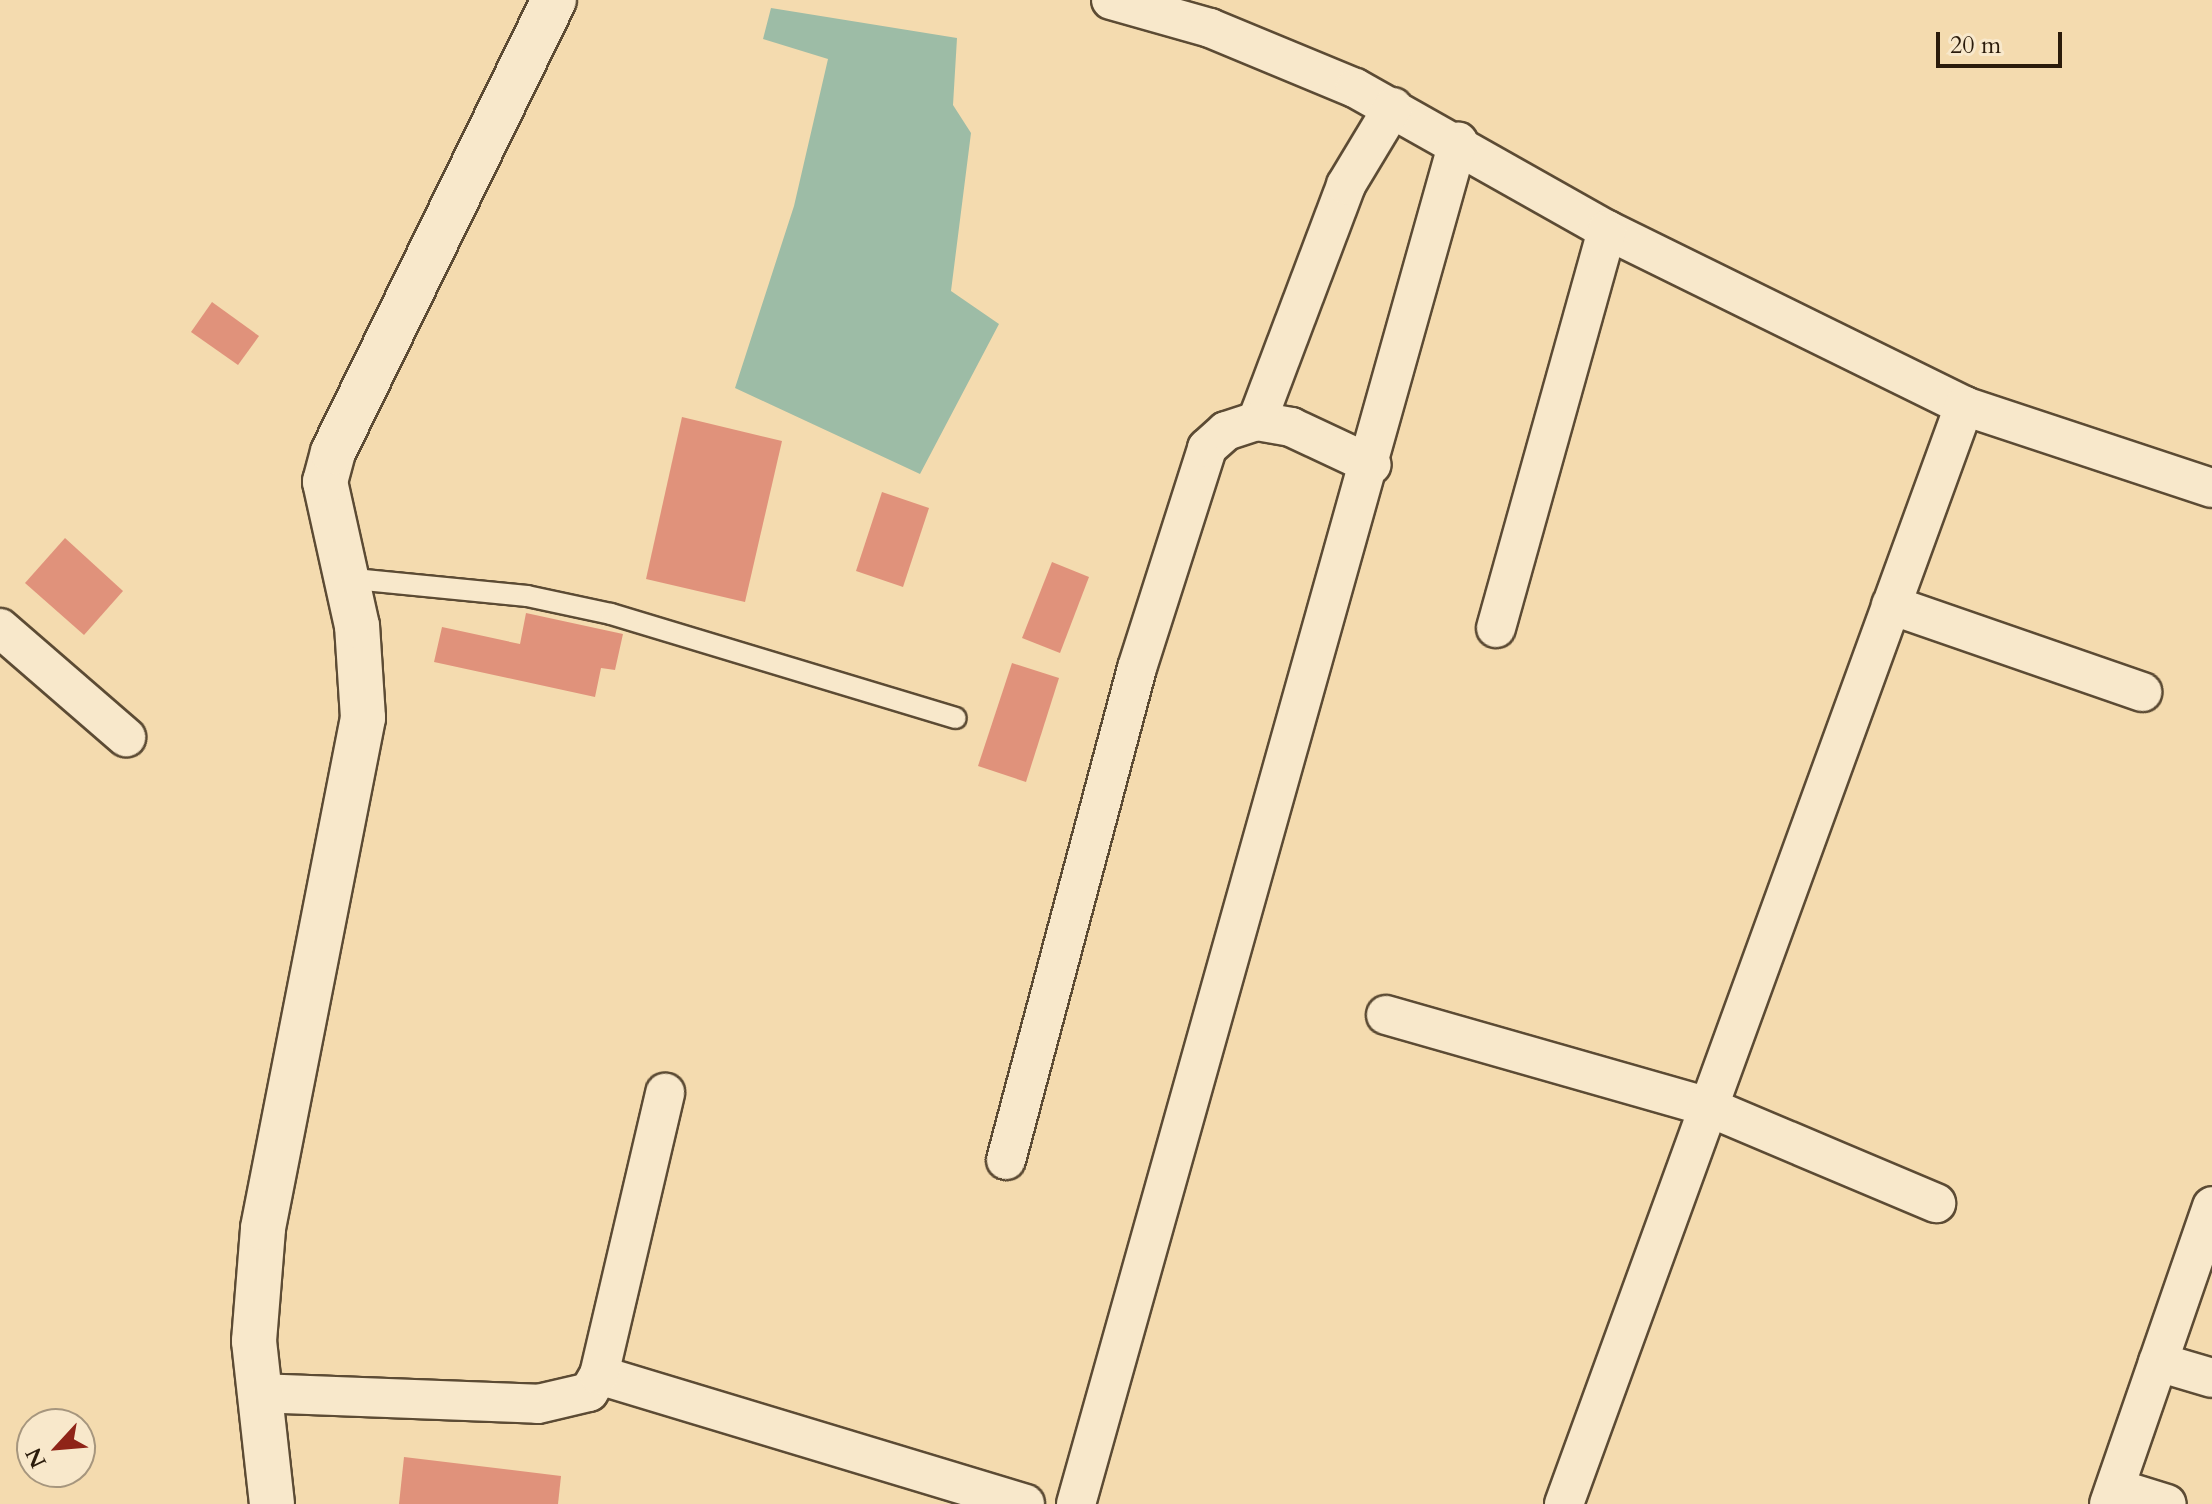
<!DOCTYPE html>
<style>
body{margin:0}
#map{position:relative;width:2212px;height:1504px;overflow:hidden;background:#f4dbaf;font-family:Cardo,serif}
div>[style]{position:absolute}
.water>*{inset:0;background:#9dbca6}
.building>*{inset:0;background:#e0927b}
.roads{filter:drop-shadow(2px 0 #5c4b34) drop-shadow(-2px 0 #5c4b34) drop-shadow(0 2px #5c4b34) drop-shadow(0 -2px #5c4b34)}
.service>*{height:20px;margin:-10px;padding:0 10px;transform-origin:10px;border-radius:10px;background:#f8e8cb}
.minor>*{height:38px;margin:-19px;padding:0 19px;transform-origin:19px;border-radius:19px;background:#f8e8cb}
.tertiary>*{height:44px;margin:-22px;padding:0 22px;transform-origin:22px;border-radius:22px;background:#f8e8cb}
span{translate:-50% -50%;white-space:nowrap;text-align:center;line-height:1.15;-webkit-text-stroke:6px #f8e8cb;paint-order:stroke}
.north{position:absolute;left:16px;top:1408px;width:80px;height:80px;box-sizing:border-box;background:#f8e8cb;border:2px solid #a6967e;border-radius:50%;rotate:244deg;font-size:22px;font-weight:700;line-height:32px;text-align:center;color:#2a1b0b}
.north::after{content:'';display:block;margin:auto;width:28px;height:36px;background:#8f2418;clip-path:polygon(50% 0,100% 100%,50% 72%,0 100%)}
.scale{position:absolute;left:1936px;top:32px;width:126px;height:36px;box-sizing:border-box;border:4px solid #2a1b0b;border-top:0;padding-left:10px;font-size:24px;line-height:28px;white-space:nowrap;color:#2a1b0b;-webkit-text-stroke:6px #f8e8cb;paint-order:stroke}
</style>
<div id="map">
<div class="water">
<i style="clip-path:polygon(771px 8px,957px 38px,953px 105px,971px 133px,951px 291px,999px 324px,920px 474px,735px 388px,794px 206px,828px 59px,763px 39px)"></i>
</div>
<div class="building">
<i style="clip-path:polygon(212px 302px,259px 336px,238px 365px,191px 332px)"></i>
<i style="clip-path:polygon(682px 417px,782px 441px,745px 602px,646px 579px)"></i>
<i style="clip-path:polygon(882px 492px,929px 508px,903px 587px,856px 571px)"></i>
<i style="clip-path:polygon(65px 538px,123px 591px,84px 635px,25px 583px)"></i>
<i style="clip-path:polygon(1052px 562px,1089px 577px,1060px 653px,1022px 638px)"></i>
<i style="clip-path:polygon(526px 613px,623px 634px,615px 670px,601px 668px,595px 697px,434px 662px,442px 627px,520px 644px)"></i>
<i style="clip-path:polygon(1012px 663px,1059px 678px,1026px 782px,978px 766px)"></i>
<i style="clip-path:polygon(404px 1457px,561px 1476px,558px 1504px,399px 1504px)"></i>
</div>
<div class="roads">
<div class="service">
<i style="left:344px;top:578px;width:184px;rotate:5.6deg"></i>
<i style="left:527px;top:596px;width:86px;rotate:12.1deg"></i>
<i style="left:611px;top:614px;width:360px;rotate:16.8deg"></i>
</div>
<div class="minor">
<i style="left:1111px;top:0;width:103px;rotate:15.8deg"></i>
<i style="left:1210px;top:28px;width:157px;rotate:22.5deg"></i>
<i style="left:1355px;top:88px;width:289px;rotate:29.4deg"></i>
<i style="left:1607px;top:230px;width:398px;rotate:26.2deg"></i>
<i style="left:1964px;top:406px;width:261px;rotate:18.3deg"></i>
<i style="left:1257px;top:421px;width:252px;rotate:-69.3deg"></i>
<i style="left:1346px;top:185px;width:91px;rotate:-58.9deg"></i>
<i style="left:1891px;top:605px;width:266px;rotate:19.1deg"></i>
<i style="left:0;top:628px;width:167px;rotate:40.9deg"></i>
<i style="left:1496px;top:628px;width:413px;rotate:-74.4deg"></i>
<i style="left:1386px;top:1015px;width:333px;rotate:15.9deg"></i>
<i style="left:1706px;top:1106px;width:250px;rotate:22.9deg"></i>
<i style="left:1006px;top:1160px;width:509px;rotate:-75.09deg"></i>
<i style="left:1137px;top:668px;width:231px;rotate:-72.3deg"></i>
<i style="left:1207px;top:448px;width:25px;rotate:-42deg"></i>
<i style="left:1226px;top:431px;width:33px;rotate:-18deg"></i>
<i style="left:1257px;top:421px;width:35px;rotate:10deg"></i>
<i style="left:1291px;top:427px;width:89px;rotate:25.1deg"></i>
<i style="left:2158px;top:1362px;width:56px;rotate:16.5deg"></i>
<i style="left:599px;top:1375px;width:445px;rotate:16.8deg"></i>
<i style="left:257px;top:1393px;width:281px;rotate:2.2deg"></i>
<i style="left:538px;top:1404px;width:52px;rotate:-13.2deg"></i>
<i style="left:589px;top:1392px;width:20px;rotate:-60deg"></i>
<i style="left:599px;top:1375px;width:290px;rotate:-76.8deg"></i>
<i style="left:2115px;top:1488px;width:54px;rotate:17.1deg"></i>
<i style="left:1076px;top:1504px;width:1415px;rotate:-74.33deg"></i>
<i style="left:1564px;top:1504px;width:1169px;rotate:-69.98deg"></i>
<i style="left:2109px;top:1504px;width:315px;rotate:-70.9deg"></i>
</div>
<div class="tertiary">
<i style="left:272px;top:1504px;width:164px;rotate:-96.3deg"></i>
<i style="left:254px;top:1341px;width:113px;rotate:-85.4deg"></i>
<i style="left:263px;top:1228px;width:520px;rotate:-78.91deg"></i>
<i style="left:363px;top:718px;width:92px;rotate:-93.7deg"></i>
<i style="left:357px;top:626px;width:148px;rotate:-102.5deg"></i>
<i style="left:325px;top:482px;width:31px;rotate:-75deg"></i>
<i style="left:333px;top:452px;width:503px;rotate:-63.94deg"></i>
</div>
</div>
<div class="north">N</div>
<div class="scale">20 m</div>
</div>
